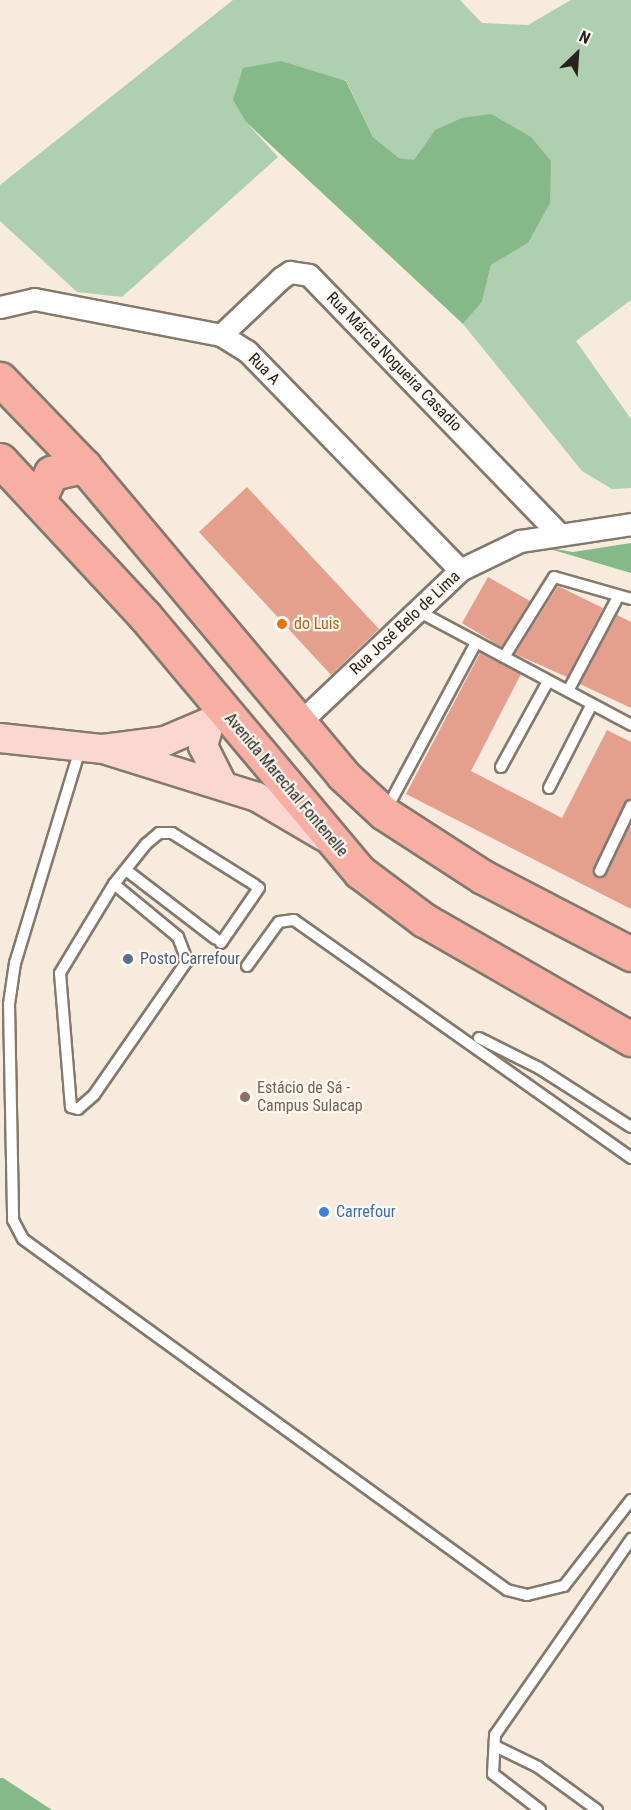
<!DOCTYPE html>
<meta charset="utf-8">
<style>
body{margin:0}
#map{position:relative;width:631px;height:1810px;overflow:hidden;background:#f6ebdc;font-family:"Roboto Condensed",sans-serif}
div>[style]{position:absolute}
.green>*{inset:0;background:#afcfb1}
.forest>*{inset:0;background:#86b989}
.building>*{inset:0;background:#e59f8d}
.roads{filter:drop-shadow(2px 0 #83796c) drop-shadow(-2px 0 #83796c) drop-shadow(0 2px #83796c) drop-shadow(0 -2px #83796c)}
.service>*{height:10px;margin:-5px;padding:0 5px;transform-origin:5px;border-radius:5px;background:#fff}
.minor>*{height:21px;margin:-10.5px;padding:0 10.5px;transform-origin:10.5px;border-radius:10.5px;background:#fff}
.secondary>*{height:28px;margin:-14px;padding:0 14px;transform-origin:14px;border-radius:14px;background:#fbd7d1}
.primary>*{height:33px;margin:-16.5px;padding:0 16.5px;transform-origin:16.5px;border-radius:16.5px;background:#f7afa4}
.dots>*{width:16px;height:16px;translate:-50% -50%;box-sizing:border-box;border:3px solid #fef9f3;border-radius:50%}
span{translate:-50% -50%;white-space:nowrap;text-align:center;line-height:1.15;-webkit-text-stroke:4.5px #fef9f3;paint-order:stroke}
.street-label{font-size:16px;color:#26221c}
.food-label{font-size:16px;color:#c56008}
.left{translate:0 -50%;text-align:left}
.service-label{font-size:16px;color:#4e5e75}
.education-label{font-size:16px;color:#785e54}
.shop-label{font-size:16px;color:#366cbe}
.north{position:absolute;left:547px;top:24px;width:60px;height:60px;-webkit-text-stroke:4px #fef9f3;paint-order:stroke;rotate:25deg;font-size:16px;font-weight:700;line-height:24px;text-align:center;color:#26221c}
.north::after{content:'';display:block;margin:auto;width:21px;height:27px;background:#26221c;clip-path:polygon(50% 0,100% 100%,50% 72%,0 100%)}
</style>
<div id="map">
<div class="green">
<i style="clip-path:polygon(233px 0,460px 0,482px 23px,528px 25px,571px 0,631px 0,631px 300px,576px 341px,631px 419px,631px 488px,612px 489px,582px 471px,463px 324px,482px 302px,491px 265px,528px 243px,435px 130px,414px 161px,399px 158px,373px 137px,346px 80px,246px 122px,278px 157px,122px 297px,77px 292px,0 221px,0 185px)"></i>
</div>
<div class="forest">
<i style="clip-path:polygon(281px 61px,346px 81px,373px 137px,399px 158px,414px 160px,435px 130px,462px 118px,491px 114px,531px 137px,551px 161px,550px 203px,528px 243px,491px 265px,482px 302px,463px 324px,246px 122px,233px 100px,243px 68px)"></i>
<i style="clip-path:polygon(631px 543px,631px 573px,543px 547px,573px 552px)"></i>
<i style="clip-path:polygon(0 1778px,3px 1778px,52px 1810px,0 1810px)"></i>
</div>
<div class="building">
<i style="clip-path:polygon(247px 487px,379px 629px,331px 675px,199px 532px)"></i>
<i style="clip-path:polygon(488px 577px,530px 601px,501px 647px,462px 623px)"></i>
<i style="clip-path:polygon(558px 586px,603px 608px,567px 677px,515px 654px)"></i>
<i style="clip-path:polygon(617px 615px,631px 622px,631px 708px,580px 684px)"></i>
<i style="clip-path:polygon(480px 653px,521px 674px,471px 771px,562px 818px,607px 730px,631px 742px,631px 799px,593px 871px,597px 878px,606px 875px,631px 823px,631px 909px,406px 794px)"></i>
</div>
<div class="roads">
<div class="service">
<i style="left:416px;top:610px;width:244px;rotate:28.1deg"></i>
<i style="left:504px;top:657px;width:94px;rotate:-58deg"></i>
<i style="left:554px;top:577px;width:80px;rotate:15.9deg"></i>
<i style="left:568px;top:691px;width:106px;rotate:-62deg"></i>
<i style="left:81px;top:746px;width:227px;rotate:106.9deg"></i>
<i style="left:15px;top:963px;width:41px;rotate:98.3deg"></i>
<i style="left:9px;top:1004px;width:216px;rotate:88.9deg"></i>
<i style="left:13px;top:1220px;width:21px;rotate:62deg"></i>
<i style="left:23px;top:1239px;width:598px;rotate:35.95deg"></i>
<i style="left:507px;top:1590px;width:21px;rotate:14deg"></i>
<i style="left:527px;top:1595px;width:38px;rotate:-14deg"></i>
<i style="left:564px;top:1586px;width:109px;rotate:-52.1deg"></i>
<i style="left:501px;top:767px;width:98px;rotate:-61.3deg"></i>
<i style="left:549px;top:788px;width:94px;rotate:-62.9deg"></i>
<i style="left:386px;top:810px;width:190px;rotate:-61.7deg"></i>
<i style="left:126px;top:870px;width:113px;rotate:37.5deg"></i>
<i style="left:600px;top:871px;width:72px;rotate:-64.5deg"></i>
<i style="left:114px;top:884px;width:83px;rotate:39.6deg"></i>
<i style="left:178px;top:937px;width:26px;rotate:69deg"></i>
<i style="left:187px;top:961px;width:163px;rotate:124.8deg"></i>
<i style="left:94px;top:1095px;width:21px;rotate:139deg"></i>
<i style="left:78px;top:1109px;width:7px;rotate:-164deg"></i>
<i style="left:71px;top:1107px;width:134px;rotate:-94.7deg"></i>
<i style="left:60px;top:973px;width:104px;rotate:-58.8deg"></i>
<i style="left:114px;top:884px;width:51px;rotate:-51.3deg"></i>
<i style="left:146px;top:844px;width:17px;rotate:-40deg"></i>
<i style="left:159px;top:833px;width:13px"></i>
<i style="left:172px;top:833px;width:98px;rotate:32.1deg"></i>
<i style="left:221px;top:943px;width:67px;rotate:-55.4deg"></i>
<i style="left:247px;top:966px;width:54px;rotate:-54deg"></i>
<i style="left:279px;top:922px;width:15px;rotate:-8deg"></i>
<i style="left:294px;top:920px;width:413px;rotate:35.2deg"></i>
<i style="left:479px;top:1038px;width:67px;rotate:26.6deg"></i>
<i style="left:539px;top:1068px;width:109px;rotate:32.7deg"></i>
<i style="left:495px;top:1746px;width:48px;rotate:26deg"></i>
<i style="left:538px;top:1767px;width:73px;rotate:36.1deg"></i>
<i style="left:540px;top:1810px;width:59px;rotate:-142.5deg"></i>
<i style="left:493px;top:1774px;width:39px;rotate:-87deg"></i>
<i style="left:495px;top:1735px;width:239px;rotate:-55.2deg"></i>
</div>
<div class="minor">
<i style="left:0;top:307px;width:35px;rotate:-13deg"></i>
<i style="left:34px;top:299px;width:190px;rotate:10.9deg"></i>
<i style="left:221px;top:335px;width:31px;rotate:32deg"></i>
<i style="left:247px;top:351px;width:305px;rotate:45.8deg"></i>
<i style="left:221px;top:335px;width:83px;rotate:-43.5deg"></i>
<i style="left:281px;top:278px;width:11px;rotate:-34deg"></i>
<i style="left:290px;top:272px;width:19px;rotate:9deg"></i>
<i style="left:309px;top:275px;width:356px;rotate:46deg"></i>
<i style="left:298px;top:724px;width:224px;rotate:-43.5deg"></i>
<i style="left:460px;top:570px;width:67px;rotate:-25.8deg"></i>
<i style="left:520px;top:541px;width:112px;rotate:-8.7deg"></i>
</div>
<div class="secondary">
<i style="left:209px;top:725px;width:22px;rotate:106deg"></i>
<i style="left:203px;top:746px;width:42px;rotate:63.4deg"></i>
<i style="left:0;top:738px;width:104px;rotate:6.1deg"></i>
<i style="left:103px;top:749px;width:63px;rotate:-7.4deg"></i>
<i style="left:165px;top:741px;width:66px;rotate:-23.1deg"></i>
<i style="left:103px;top:749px;width:161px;rotate:17.3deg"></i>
<i style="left:257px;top:797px;width:77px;rotate:30.6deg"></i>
</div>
<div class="primary">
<i style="left:0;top:379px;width:121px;rotate:46deg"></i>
<i style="left:84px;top:466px;width:403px;rotate:50deg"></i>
<i style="left:343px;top:775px;width:56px;rotate:42.8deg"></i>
<i style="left:384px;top:813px;width:118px;rotate:32.9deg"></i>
<i style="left:483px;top:877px;width:167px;rotate:27.5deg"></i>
<i style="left:0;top:460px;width:213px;rotate:47.1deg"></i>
<i style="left:145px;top:616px;width:334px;rotate:50deg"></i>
<i style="left:360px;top:872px;width:80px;rotate:36.9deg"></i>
<i style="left:424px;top:920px;width:239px;rotate:29.9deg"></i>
<i style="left:39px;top:499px;width:29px;rotate:-65deg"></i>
<i style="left:51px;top:473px;width:34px;rotate:-12deg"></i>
</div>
</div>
<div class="dots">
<i style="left:282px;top:624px;background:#e8710a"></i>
<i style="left:128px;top:959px;background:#5c6f8a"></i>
<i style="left:245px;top:1097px;background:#8d6e63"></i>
<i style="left:324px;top:1212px;background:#3f7fe0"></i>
</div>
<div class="street-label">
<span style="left:394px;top:362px;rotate:46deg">Rua Márcia Nogueira Casadio</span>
<span style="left:264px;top:369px;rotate:45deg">Rua A</span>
<span style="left:405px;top:623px;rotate:-43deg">Rua José Belo de Lima</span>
<span style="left:286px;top:785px;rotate:50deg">Avenida Marechal Fontenelle</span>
</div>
<div class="food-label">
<span class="left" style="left:294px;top:624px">do Luis</span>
</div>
<div class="service-label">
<span class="left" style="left:140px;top:959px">Posto Carrefour</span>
</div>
<div class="education-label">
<span class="left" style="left:257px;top:1097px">Estácio de Sá -<br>Campus Sulacap</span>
</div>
<div class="shop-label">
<span class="left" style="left:336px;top:1212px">Carrefour</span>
</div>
<div class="north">N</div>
</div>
